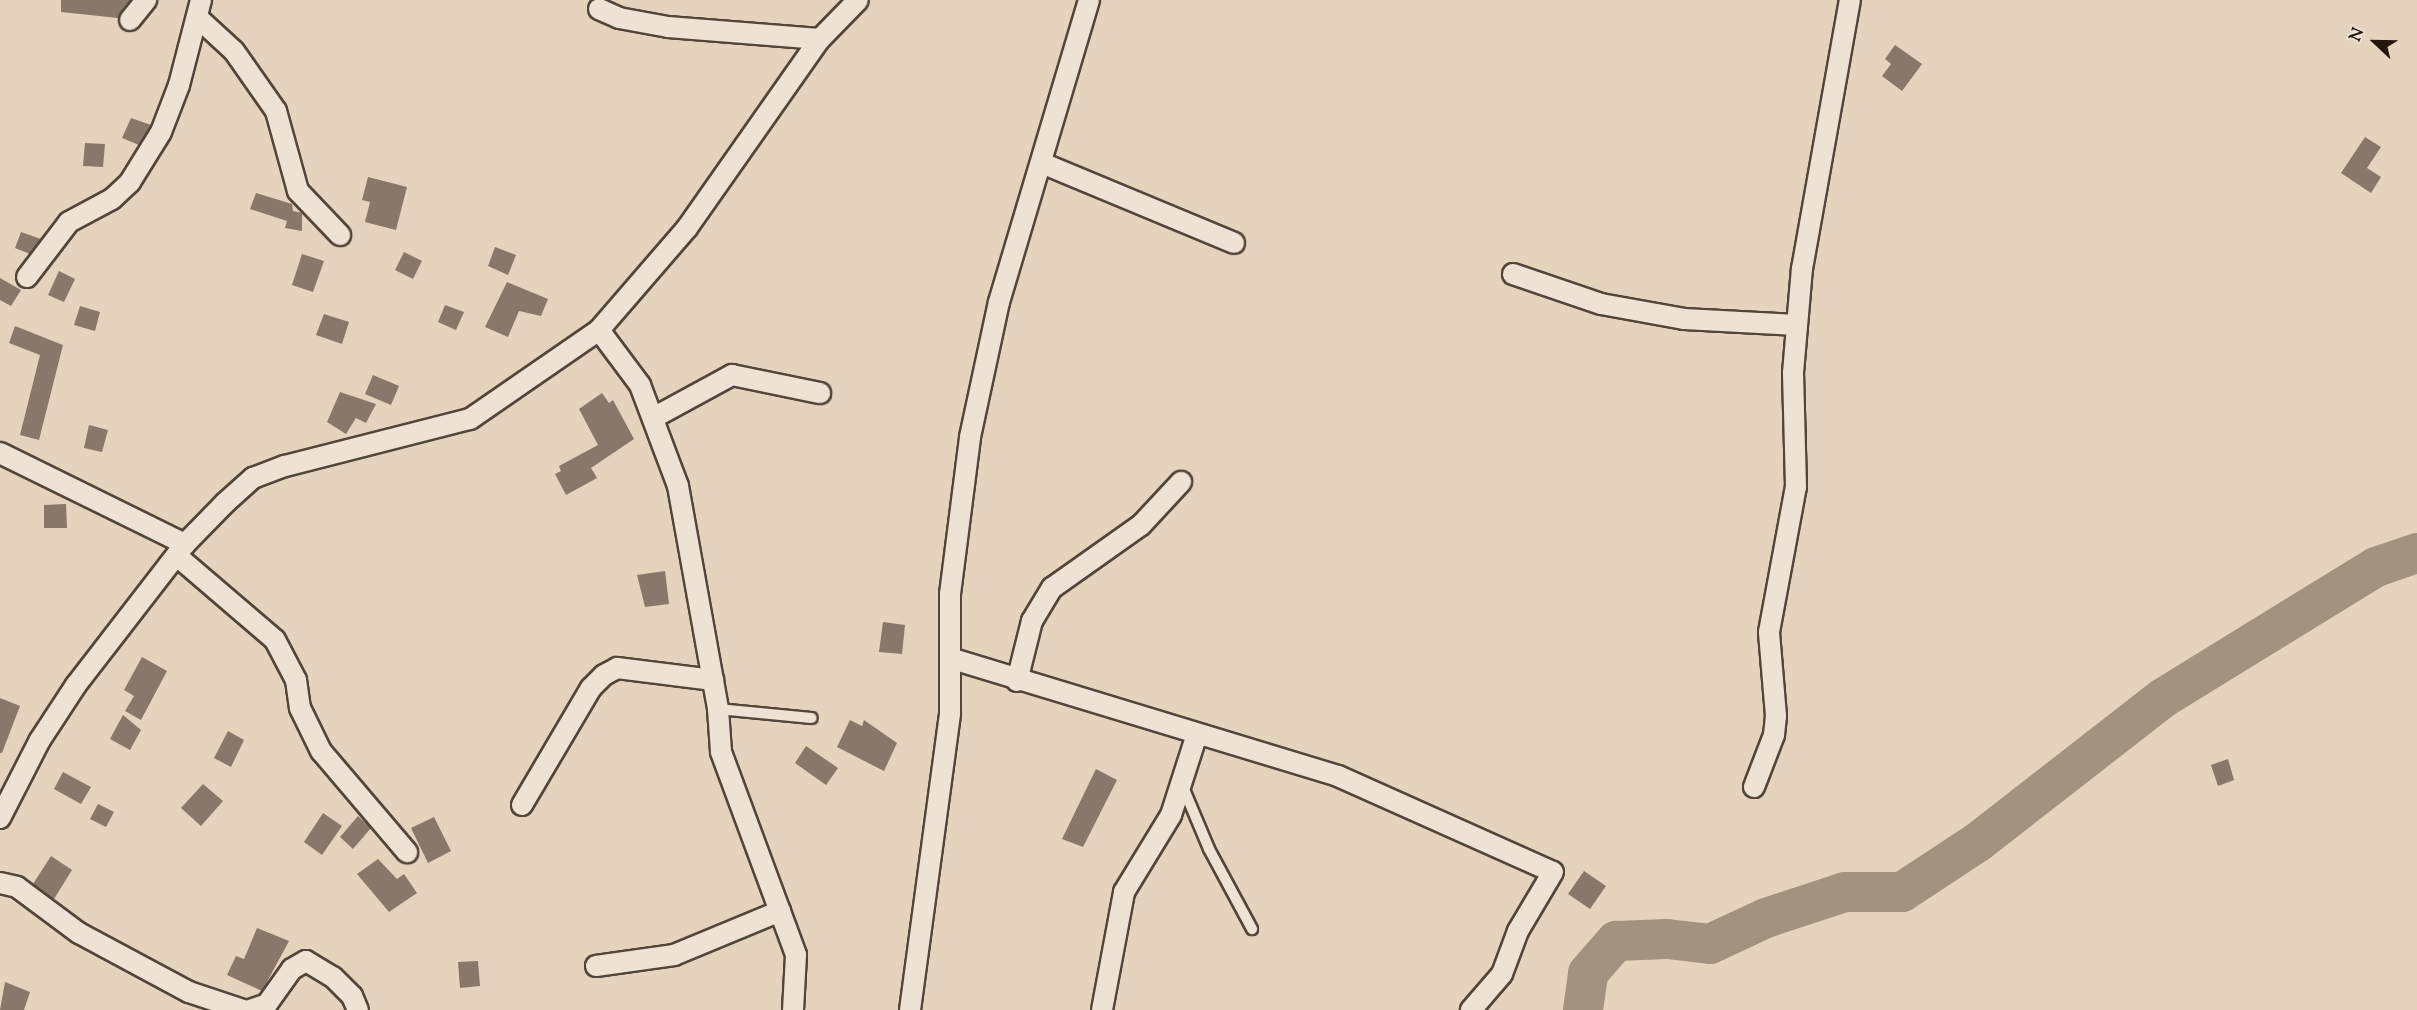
<!DOCTYPE html>
<style>
body{margin:0}
#map{position:relative;width:2417px;height:1010px;overflow:hidden;background:#e4d3bd;font-family:"Sorts Mill Goudy",serif}
div>[style]{position:absolute}
.river>*{height:40px;margin:-20px;padding:0 20px;transform-origin:20px;border-radius:20px;background:#a29381}
.building>*{inset:0;background:#877869}
.roads{filter:drop-shadow(2px 0 #524539) drop-shadow(-2px 0 #524539) drop-shadow(0 2px #524539) drop-shadow(0 -2px #524539)}
.service>*{height:10px;margin:-5px;padding:0 5px;transform-origin:5px;border-radius:5px;background:#ede2d4}
.minor>*{height:20px;margin:-10px;padding:0 10px;transform-origin:10px;border-radius:10px;background:#ede2d4}
span{translate:-50% -50%;white-space:nowrap;text-align:center;line-height:1.15;-webkit-text-stroke:4.5px #ede2d4;paint-order:stroke}
.north{position:absolute;left:2345px;top:12px;width:60px;height:60px;-webkit-text-stroke:4px #ede2d4;paint-order:stroke;rotate:292deg;font-size:16px;font-weight:700;line-height:24px;text-align:center;color:#22160d}
.north::after{content:'';display:block;margin:auto;width:21px;height:27px;background:#22160d;clip-path:polygon(50% 0,100% 100%,50% 72%,0 100%)}
</style>
<div id="map">
<div class="river">
<i style="left:1583px;top:1010px;width:37px;rotate:-82deg"></i>
<i style="left:1588px;top:973px;width:43px;rotate:-48.8deg"></i>
<i style="left:1616px;top:941px;width:51px;rotate:-2.2deg"></i>
<i style="left:1667px;top:939px;width:43px;rotate:6.6deg"></i>
<i style="left:1710px;top:944px;width:62px;rotate:-24.9deg"></i>
<i style="left:1766px;top:918px;width:83px;rotate:-18.2deg"></i>
<i style="left:1845px;top:892px;width:57px"></i>
<i style="left:1902px;top:892px;width:91px;rotate:-33.3deg"></i>
<i style="left:1978px;top:842px;width:234px;rotate:-37.9deg"></i>
<i style="left:2163px;top:698px;width:250px;rotate:-31.6deg"></i>
<i style="left:2376px;top:567px;width:43px;rotate:-18.9deg"></i>
</div>
<div class="building">
<i style="clip-path:polygon(61px 0,131px 0,118px 18px,61px 12px)"></i>
<i style="clip-path:polygon(1895px 45px,1922px 64px,1902px 91px,1882px 76px,1891px 64px,1885px 59px)"></i>
<i style="clip-path:polygon(131px 118px,151px 125px,139px 145px,122px 138px)"></i>
<i style="clip-path:polygon(2365px 137px,2381px 147px,2367px 168px,2381px 177px,2371px 193px,2341px 173px)"></i>
<i style="clip-path:polygon(85px 143px,105px 144px,103px 167px,83px 166px)"></i>
<i style="clip-path:polygon(368px 177px,407px 187px,396px 230px,365px 222px,370px 202px,362px 200px)"></i>
<i style="clip-path:polygon(256px 193px,292px 204px,293px 211px,302px 213px,302px 231px,285px 228px,287px 221px,250px 209px)"></i>
<i style="clip-path:polygon(21px 232px,41px 239px,30px 254px,15px 248px)"></i>
<i style="clip-path:polygon(495px 247px,516px 255px,508px 275px,488px 266px)"></i>
<i style="clip-path:polygon(404px 252px,422px 261px,413px 279px,395px 270px)"></i>
<i style="clip-path:polygon(302px 254px,324px 261px,313px 292px,292px 285px)"></i>
<i style="clip-path:polygon(59px 271px,75px 279px,64px 302px,48px 295px)"></i>
<i style="clip-path:polygon(0 278px,21px 290px,11px 306px,0 300px)"></i>
<i style="clip-path:polygon(507px 282px,548px 299px,541px 316px,519px 311px,508px 337px,485px 327px)"></i>
<i style="clip-path:polygon(445px 305px,464px 312px,456px 330px,438px 322px)"></i>
<i style="clip-path:polygon(80px 306px,100px 312px,95px 331px,74px 325px)"></i>
<i style="clip-path:polygon(324px 314px,349px 322px,342px 344px,316px 335px)"></i>
<i style="clip-path:polygon(15px 326px,63px 345px,39px 440px,20px 435px,40px 355px,9px 343px)"></i>
<i style="clip-path:polygon(373px 375px,399px 386px,391px 405px,365px 394px)"></i>
<i style="clip-path:polygon(340px 392px,376px 404px,366px 423px,356px 418px,346px 434px,327px 422px)"></i>
<i style="clip-path:polygon(602px 393px,609px 403px,613px 400px,634px 439px,591px 468px,597px 478px,566px 495px,555px 474px,561px 471px,559px 466px,598px 445px,579px 409px)"></i>
<i style="clip-path:polygon(89px 425px,108px 430px,102px 452px,84px 448px)"></i>
<i style="clip-path:polygon(66px 504px,67px 528px,44px 528px,44px 505px)"></i>
<i style="clip-path:polygon(665px 571px,669px 604px,645px 607px,637px 575px)"></i>
<i style="clip-path:polygon(883px 622px,905px 625px,902px 654px,879px 652px)"></i>
<i style="clip-path:polygon(142px 657px,167px 671px,141px 720px,125px 711px,134px 696px,124px 690px)"></i>
<i style="clip-path:polygon(0 698px,20px 706px,2px 753px,0 753px)"></i>
<i style="clip-path:polygon(123px 715px,141px 730px,130px 750px,110px 739px)"></i>
<i style="clip-path:polygon(850px 720px,862px 726px,864px 720px,897px 743px,884px 771px,837px 747px)"></i>
<i style="clip-path:polygon(228px 731px,244px 740px,231px 767px,214px 758px)"></i>
<i style="clip-path:polygon(806px 746px,838px 768px,826px 785px,795px 763px)"></i>
<i style="clip-path:polygon(2228px 759px,2234px 780px,2218px 786px,2211px 765px)"></i>
<i style="clip-path:polygon(1096px 769px,1117px 780px,1083px 847px,1062px 839px)"></i>
<i style="clip-path:polygon(63px 772px,91px 787px,81px 804px,54px 789px)"></i>
<i style="clip-path:polygon(203px 784px,223px 801px,201px 826px,181px 808px)"></i>
<i style="clip-path:polygon(98px 804px,114px 812px,106px 827px,90px 819px)"></i>
<i style="clip-path:polygon(323px 813px,342px 826px,322px 855px,304px 842px)"></i>
<i style="clip-path:polygon(358px 816px,371px 828px,353px 849px,340px 837px)"></i>
<i style="clip-path:polygon(434px 817px,451px 851px,428px 863px,411px 828px)"></i>
<i style="clip-path:polygon(51px 856px,72px 870px,54px 899px,33px 884px)"></i>
<i style="clip-path:polygon(378px 859px,397px 879px,404px 874px,417px 893px,389px 912px,357px 874px)"></i>
<i style="clip-path:polygon(1584px 871px,1606px 886px,1590px 909px,1568px 894px)"></i>
<i style="clip-path:polygon(257px 928px,289px 941px,262px 991px,227px 975px,236px 956px,244px 959px)"></i>
<i style="clip-path:polygon(478px 961px,480px 986px,460px 988px,458px 962px)"></i>
<i style="clip-path:polygon(5px 982px,30px 992px,24px 1010px,0 1010px)"></i>
</div>
<div class="roads">
<div class="service">
<i style="left:718px;top:709px;width:94px;rotate:5.5deg"></i>
<i style="left:1183px;top:787px;width:67px;rotate:67.2deg"></i>
<i style="left:1209px;top:849px;width:91px;rotate:61.7deg"></i>
</div>
<div class="minor">
<i style="left:599px;top:9px;width:22px;rotate:24deg"></i>
<i style="left:619px;top:18px;width:50px;rotate:10.4deg"></i>
<i style="left:668px;top:27px;width:152px;rotate:4.5deg"></i>
<i style="left:197px;top:17px;width:50px;rotate:42.6deg"></i>
<i style="left:234px;top:51px;width:73px;rotate:55deg"></i>
<i style="left:276px;top:111px;width:83px;rotate:74.6deg"></i>
<i style="left:298px;top:191px;width:61px;rotate:46.3deg"></i>
<i style="left:130px;top:20px;width:26px;rotate:-51deg"></i>
<i style="left:1042px;top:163px;width:208px;rotate:22.6deg"></i>
<i style="left:1513px;top:274px;width:93px;rotate:18.8deg"></i>
<i style="left:1601px;top:304px;width:84px;rotate:10.2deg"></i>
<i style="left:1684px;top:319px;width:113px;rotate:3deg"></i>
<i style="left:27px;top:277px;width:69px;rotate:-52.6deg"></i>
<i style="left:69px;top:222px;width:49px;rotate:-28.1deg"></i>
<i style="left:112px;top:199px;width:25px;rotate:-43deg"></i>
<i style="left:130px;top:182px;width:59px;rotate:-58.2deg"></i>
<i style="left:161px;top:132px;width:50px;rotate:-69deg"></i>
<i style="left:179px;top:85px;width:88px;rotate:-75.5deg"></i>
<i style="left:599px;top:330px;width:69px;rotate:53.3deg"></i>
<i style="left:640px;top:385px;width:108px;rotate:69.4deg"></i>
<i style="left:678px;top:486px;width:227px;rotate:79.8deg"></i>
<i style="left:718px;top:709px;width:43px;rotate:86deg"></i>
<i style="left:721px;top:752px;width:216px;rotate:69.7deg"></i>
<i style="left:796px;top:955px;width:55px;rotate:93.1deg"></i>
<i style="left:653px;top:418px;width:90px;rotate:-28.6deg"></i>
<i style="left:732px;top:375px;width:90px;rotate:11.6deg"></i>
<i style="left:0;top:453px;width:206px;rotate:26.2deg"></i>
<i style="left:177px;top:556px;width:129px;rotate:40.6deg"></i>
<i style="left:275px;top:640px;width:45px;rotate:62.3deg"></i>
<i style="left:296px;top:680px;width:28px;rotate:82deg"></i>
<i style="left:300px;top:708px;width:48px;rotate:64deg"></i>
<i style="left:321px;top:751px;width:133px;rotate:49.6deg"></i>
<i style="left:953px;top:659px;width:402px;rotate:16.9deg"></i>
<i style="left:1338px;top:776px;width:235px;rotate:24.1deg"></i>
<i style="left:1553px;top:872px;width:69px;rotate:120.7deg"></i>
<i style="left:1518px;top:931px;width:46px;rotate:110.4deg"></i>
<i style="left:1502px;top:974px;width:48px;rotate:130.7deg"></i>
<i style="left:1017px;top:681px;width:62px;rotate:-76deg"></i>
<i style="left:1032px;top:621px;width:39px;rotate:-59deg"></i>
<i style="left:1052px;top:588px;width:109px;rotate:-35.3deg"></i>
<i style="left:1141px;top:525px;width:59px;rotate:-47.1deg"></i>
<i style="left:1754px;top:787px;width:56px;rotate:-69deg"></i>
<i style="left:1774px;top:735px;width:19px;rotate:-84deg"></i>
<i style="left:1776px;top:716px;width:84px;rotate:-94.8deg"></i>
<i style="left:1769px;top:632px;width:147px;rotate:-79.5deg"></i>
<i style="left:1796px;top:487px;width:114px;rotate:-91.5deg"></i>
<i style="left:1793px;top:373px;width:104px;rotate:-85.1deg"></i>
<i style="left:1802px;top:269px;width:273px;rotate:-79.9deg"></i>
<i style="left:522px;top:805px;width:136px;rotate:-59.5deg"></i>
<i style="left:591px;top:688px;width:18px;rotate:-45deg"></i>
<i style="left:604px;top:675px;width:15px;rotate:-28deg"></i>
<i style="left:617px;top:668px;width:97px;rotate:7.1deg"></i>
<i style="left:0;top:818px;width:88px;rotate:-62.9deg"></i>
<i style="left:40px;top:740px;width:66px;rotate:-56.8deg"></i>
<i style="left:76px;top:685px;width:178px;rotate:-52.3deg"></i>
<i style="left:185px;top:544px;width:57px;rotate:-45.7deg"></i>
<i style="left:225px;top:503px;width:38px;rotate:-42deg"></i>
<i style="left:253px;top:478px;width:34px;rotate:-21deg"></i>
<i style="left:285px;top:466px;width:191px;rotate:-14.3deg"></i>
<i style="left:470px;top:419px;width:157px;rotate:-34.6deg"></i>
<i style="left:599px;top:330px;width:135px;rotate:-49.2deg"></i>
<i style="left:687px;top:228px;width:231px;rotate:-54.9deg"></i>
<i style="left:820px;top:39px;width:54px;rotate:-45.7deg"></i>
<i style="left:0;top:883px;width:17px;rotate:13deg"></i>
<i style="left:17px;top:887px;width:77px;rotate:36.6deg"></i>
<i style="left:79px;top:933px;width:125px;rotate:28.2deg"></i>
<i style="left:189px;top:992px;width:57px;rotate:18.4deg"></i>
<i style="left:596px;top:966px;width:79px;rotate:-8deg"></i>
<i style="left:674px;top:955px;width:115px;rotate:-22.5deg"></i>
<i style="left:250px;top:1010px;width:18px;rotate:-19deg"></i>
<i style="left:267px;top:1004px;width:43px;rotate:-54.5deg"></i>
<i style="left:292px;top:969px;width:16px;rotate:-30deg"></i>
<i style="left:306px;top:961px;width:31px;rotate:31deg"></i>
<i style="left:333px;top:977px;width:27px;rotate:45deg"></i>
<i style="left:352px;top:996px;width:15px;rotate:67deg"></i>
<i style="left:910px;top:1010px;width:300px;rotate:-82.3deg"></i>
<i style="left:950px;top:713px;width:119px;rotate:-90deg"></i>
<i style="left:950px;top:594px;width:158px;rotate:-82.7deg"></i>
<i style="left:970px;top:437px;width:138px;rotate:-77.9deg"></i>
<i style="left:999px;top:302px;width:315px;rotate:-73.4deg"></i>
<i style="left:1102px;top:1010px;width:120px;rotate:-79.4deg"></i>
<i style="left:1124px;top:892px;width:90px;rotate:-58.6deg"></i>
<i style="left:1171px;top:815px;width:85px;rotate:-72.2deg"></i>
</div>
</div>
<div class="north">N</div>
</div>
